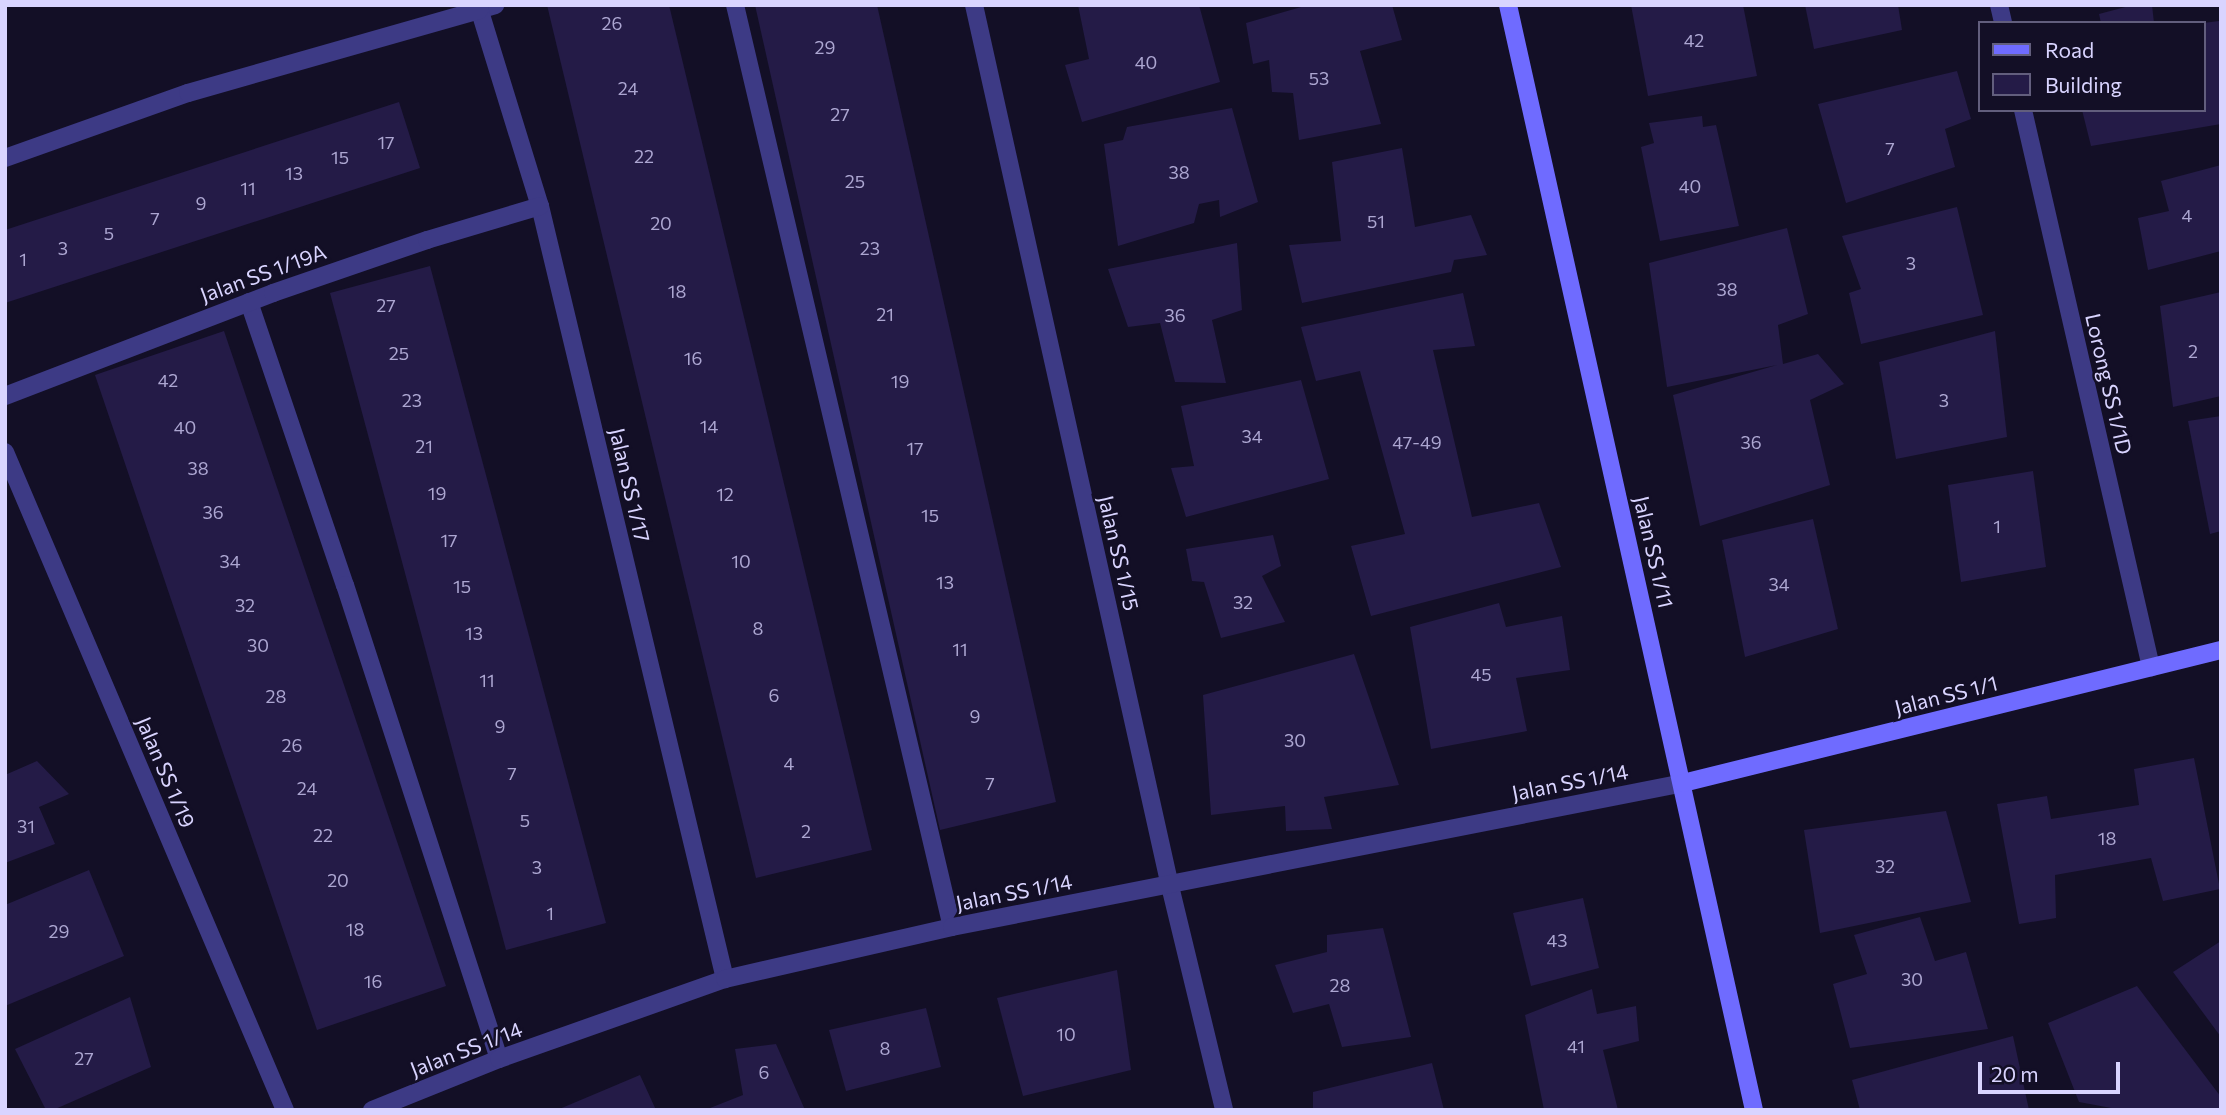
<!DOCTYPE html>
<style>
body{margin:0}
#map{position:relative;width:2226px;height:1115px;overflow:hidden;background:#130f26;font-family:Commissioner,sans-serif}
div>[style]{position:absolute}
.building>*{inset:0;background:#241b47}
.lane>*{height:18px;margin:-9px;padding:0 9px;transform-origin:9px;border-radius:9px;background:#3d3a85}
.street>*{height:18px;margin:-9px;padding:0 9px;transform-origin:9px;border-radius:9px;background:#3d3a85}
.secondary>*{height:18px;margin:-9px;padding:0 9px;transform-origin:9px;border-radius:9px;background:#6f6bff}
span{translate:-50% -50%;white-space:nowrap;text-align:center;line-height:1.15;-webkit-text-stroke:5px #130f26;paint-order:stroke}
.number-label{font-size:18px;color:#aca6d1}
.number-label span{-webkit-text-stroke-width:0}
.street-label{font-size:21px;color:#d9d4ff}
.frame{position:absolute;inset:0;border:7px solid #d9d4ff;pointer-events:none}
.legend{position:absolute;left:1978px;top:21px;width:228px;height:91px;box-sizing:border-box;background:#130f26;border:2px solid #625e7d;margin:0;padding:9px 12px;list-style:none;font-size:21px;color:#d9d4ff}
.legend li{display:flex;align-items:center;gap:14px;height:35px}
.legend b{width:35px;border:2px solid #625e7d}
.scale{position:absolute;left:1978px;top:1062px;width:142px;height:32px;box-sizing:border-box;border:4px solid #d9d4ff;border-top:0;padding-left:9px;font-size:21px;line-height:24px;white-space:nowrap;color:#d9d4ff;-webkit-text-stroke:5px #130f26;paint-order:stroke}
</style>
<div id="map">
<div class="building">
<i style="clip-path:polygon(547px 5px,669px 5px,872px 850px,756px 878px)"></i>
<i style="clip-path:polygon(755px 5px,877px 5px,1056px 802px,940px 830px)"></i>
<i style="clip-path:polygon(1078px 5px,1199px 5px,1220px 82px,1082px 122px,1065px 65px,1089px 59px)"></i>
<i style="clip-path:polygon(1308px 5px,1392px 5px,1402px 40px,1360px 51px,1381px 124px,1299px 140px,1293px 93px,1272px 92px,1269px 60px,1253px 64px,1246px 23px)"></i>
<i style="clip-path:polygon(1631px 5px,1743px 5px,1757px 76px,1648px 96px)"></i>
<i style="clip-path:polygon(1805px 5px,1898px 5px,1902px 30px,1814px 49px)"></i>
<i style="clip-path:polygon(2133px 5px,2152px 5px,2154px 23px,2101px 23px,2099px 14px)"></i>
<i style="clip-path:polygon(2219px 21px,2221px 124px,2091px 146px,2082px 110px,2203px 110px,2203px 23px)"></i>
<i style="clip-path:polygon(1957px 71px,1971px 119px,1945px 129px,1955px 167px,1846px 203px,1818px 104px)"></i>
<i style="clip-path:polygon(399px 102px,420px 168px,5px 303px,5px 230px)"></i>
<i style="clip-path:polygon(1232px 108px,1258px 202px,1220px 217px,1219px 200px,1199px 204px,1194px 223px,1118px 246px,1104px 144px,1123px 140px,1127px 127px)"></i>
<i style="clip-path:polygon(1702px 116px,1703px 127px,1716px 125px,1739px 226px,1660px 241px,1641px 147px,1654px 143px,1649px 123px)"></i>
<i style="clip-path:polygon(1402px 148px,1415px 227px,1471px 215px,1487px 255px,1454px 260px,1451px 272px,1302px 303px,1289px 245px,1341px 241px,1332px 162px)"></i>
<i style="clip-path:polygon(2221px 165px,2221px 251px,2148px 270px,2138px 218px,2169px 211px,2161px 181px)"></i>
<i style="clip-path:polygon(1957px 207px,1983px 315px,1861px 344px,1849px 293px,1861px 289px,1842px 236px)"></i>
<i style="clip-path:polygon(1787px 228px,1808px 314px,1778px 325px,1783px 364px,1818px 354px,1844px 384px,1810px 400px,1830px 485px,1700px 526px,1673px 395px,1777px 365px,1667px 387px,1649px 263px)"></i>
<i style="clip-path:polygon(1237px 243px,1242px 310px,1212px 320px,1226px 383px,1175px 382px,1160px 323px,1128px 327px,1108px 269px)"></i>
<i style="clip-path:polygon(430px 266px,606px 923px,506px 950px,330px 293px)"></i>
<i style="clip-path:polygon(2221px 292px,2221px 396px,2173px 407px,2160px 306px)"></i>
<i style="clip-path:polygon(1463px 293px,1475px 346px,1433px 350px,1472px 517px,1539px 503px,1561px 567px,1371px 616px,1351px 546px,1405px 534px,1360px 371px,1316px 381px,1301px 327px)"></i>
<i style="clip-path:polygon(224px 331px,446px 986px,317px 1030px,95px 375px)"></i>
<i style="clip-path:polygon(1995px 331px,2007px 437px,1896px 459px,1879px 362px)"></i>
<i style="clip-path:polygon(1301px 380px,1329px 479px,1186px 517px,1171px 468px,1194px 466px,1181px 406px)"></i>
<i style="clip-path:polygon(2221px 416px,2221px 531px,2210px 534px,2188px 421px)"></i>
<i style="clip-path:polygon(2033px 471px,2046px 567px,1961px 582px,1948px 485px)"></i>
<i style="clip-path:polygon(1813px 519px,1838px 629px,1745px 657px,1722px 540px)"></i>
<i style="clip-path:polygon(1273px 535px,1281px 566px,1262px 576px,1285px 622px,1221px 638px,1204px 582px,1192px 581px,1186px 549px)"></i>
<i style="clip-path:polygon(1499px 603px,1506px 627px,1562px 616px,1570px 670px,1516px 678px,1527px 731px,1431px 749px,1410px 627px)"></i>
<i style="clip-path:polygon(1354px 654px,1399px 785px,1324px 797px,1332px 829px,1286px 831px,1285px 806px,1211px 815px,1203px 695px)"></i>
<i style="clip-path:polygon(2194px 758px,2220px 889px,2163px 901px,2151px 858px,2055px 875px,2056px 918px,2019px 924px,1997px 804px,2047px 796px,2051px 819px,2139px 805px,2134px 769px)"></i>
<i style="clip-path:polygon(37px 761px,69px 794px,39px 807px,55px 844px,5px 863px,5px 775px)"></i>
<i style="clip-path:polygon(1946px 811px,1971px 902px,1820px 933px,1804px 830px)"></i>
<i style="clip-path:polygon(89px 870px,124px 956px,5px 1006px,5px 905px)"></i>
<i style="clip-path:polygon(1583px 898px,1599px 968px,1531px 986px,1513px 913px)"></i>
<i style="clip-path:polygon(1920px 917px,1935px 961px,1966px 952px,1988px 1029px,1850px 1048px,1833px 984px,1867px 974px,1854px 935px)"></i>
<i style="clip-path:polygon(1383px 928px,1411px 1037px,1342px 1047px,1329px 1004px,1293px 1013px,1275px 965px,1327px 952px,1327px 935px)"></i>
<i style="clip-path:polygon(2221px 941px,2221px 1037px,2173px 972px)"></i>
<i style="clip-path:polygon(1117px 970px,1131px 1070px,1023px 1096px,997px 998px)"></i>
<i style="clip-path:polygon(2137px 986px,2221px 1097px,2221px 1110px,2122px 1110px,2079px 1102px,2048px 1023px)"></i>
<i style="clip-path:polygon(1592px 989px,1597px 1014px,1636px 1006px,1639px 1041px,1603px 1050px,1618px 1110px,1544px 1110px,1525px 1015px)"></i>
<i style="clip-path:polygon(130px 997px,151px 1067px,53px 1110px,46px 1110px,15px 1049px)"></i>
<i style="clip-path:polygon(926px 1008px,941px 1067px,846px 1091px,829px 1030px)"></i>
<i style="clip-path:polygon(2013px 1036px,2029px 1110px,1860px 1110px,1852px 1080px)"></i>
<i style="clip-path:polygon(776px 1044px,805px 1110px,705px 1110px,743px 1095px,735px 1049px)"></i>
<i style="clip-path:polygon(1432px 1063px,1444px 1110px,1313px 1110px,1313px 1092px)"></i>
<i style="clip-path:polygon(640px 1075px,656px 1110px,557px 1110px)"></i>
</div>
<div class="lane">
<i style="left:735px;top:5px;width:947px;rotate:76.76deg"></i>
<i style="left:479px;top:10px;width:17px;rotate:-17deg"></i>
<i style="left:249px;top:302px;width:299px;rotate:71.3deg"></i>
<i style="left:345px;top:585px;width:498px;rotate:72deg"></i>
</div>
<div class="street">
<i style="left:478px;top:5px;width:210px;rotate:72.9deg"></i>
<i style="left:540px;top:206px;width:795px;rotate:76.54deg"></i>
<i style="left:974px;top:5px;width:903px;rotate:77.46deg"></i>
<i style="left:1170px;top:886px;width:230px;rotate:76.4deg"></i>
<i style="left:1999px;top:5px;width:18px;rotate:77deg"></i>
<i style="left:2023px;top:110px;width:572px;rotate:77.06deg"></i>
<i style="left:5px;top:158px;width:194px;rotate:-19.6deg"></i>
<i style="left:188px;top:93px;width:303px;rotate:-15.9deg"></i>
<i style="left:5px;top:396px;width:287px;rotate:-21deg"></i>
<i style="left:273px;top:293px;width:163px;rotate:-19deg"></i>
<i style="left:427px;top:240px;width:118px;rotate:-16.7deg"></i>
<i style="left:5px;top:452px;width:715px;rotate:66.95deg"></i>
<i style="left:372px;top:1110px;width:137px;rotate:-21.9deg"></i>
<i style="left:499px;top:1059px;width:240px;rotate:-19.5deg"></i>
<i style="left:725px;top:979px;width:233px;rotate:-12.9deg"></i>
<i style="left:952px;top:927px;width:745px;rotate:-11.14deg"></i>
</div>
<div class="secondary">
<i style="left:1508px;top:5px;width:1132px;rotate:77.45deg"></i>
<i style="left:1683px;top:783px;width:554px;rotate:-13.89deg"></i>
</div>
<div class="number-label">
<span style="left:612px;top:23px">26</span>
<span style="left:1694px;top:40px">42</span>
<span style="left:825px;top:47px">29</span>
<span style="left:1146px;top:62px">40</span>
<span style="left:1319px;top:78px">53</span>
<span style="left:628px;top:88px">24</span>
<span style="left:840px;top:114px">27</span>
<span style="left:386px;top:142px">17</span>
<span style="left:1890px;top:148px">7</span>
<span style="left:644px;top:156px">22</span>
<span style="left:340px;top:157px">15</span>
<span style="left:1179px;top:172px">38</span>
<span style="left:294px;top:173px">13</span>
<span style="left:855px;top:181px">25</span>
<span style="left:1690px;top:186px">40</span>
<span style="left:248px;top:188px">11</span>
<span style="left:201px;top:203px">9</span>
<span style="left:2187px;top:215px">4</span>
<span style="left:155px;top:218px">7</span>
<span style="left:1376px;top:221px">51</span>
<span style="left:661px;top:223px">20</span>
<span style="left:109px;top:233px">5</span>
<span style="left:63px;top:248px">3</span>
<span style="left:870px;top:248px">23</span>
<span style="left:23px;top:259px">1</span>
<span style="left:1911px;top:263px">3</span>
<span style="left:1727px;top:289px">38</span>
<span style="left:677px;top:291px">18</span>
<span style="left:386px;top:305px">27</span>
<span style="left:885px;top:314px">21</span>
<span style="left:1175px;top:315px">36</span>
<span style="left:2193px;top:351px">2</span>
<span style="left:399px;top:353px">25</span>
<span style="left:693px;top:358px">16</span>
<span style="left:168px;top:380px">42</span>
<span style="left:900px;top:381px">19</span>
<span style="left:412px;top:400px">23</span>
<span style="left:1944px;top:400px">3</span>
<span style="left:709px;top:426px">14</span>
<span style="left:185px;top:427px">40</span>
<span style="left:1252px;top:436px">34</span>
<span style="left:1417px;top:442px">47-49</span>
<span style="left:1751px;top:442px">36</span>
<span style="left:424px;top:446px">21</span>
<span style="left:915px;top:448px">17</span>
<span style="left:198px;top:468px">38</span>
<span style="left:437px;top:493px">19</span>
<span style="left:725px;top:494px">12</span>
<span style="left:213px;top:512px">36</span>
<span style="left:930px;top:515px">15</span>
<span style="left:1997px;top:526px">1</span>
<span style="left:449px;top:540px">17</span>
<span style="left:230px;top:561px">34</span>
<span style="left:741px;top:561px">10</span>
<span style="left:945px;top:582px">13</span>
<span style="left:1779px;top:584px">34</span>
<span style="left:462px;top:586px">15</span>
<span style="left:1243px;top:602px">32</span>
<span style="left:245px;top:605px">32</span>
<span style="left:758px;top:628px">8</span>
<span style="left:474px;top:633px">13</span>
<span style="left:258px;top:645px">30</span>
<span style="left:960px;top:649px">11</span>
<span style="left:1481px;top:674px">45</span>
<span style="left:487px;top:680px">11</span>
<span style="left:774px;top:695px">6</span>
<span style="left:276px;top:696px">28</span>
<span style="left:975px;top:716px">9</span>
<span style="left:500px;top:726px">9</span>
<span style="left:1295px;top:740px">30</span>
<span style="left:292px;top:745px">26</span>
<span style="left:789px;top:763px">4</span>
<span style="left:512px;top:773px">7</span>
<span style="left:990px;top:783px">7</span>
<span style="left:307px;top:788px">24</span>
<span style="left:525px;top:820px">5</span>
<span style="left:26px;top:826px">31</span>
<span style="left:806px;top:831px">2</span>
<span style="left:323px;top:835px">22</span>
<span style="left:2107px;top:838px">18</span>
<span style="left:1885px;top:866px">32</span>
<span style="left:537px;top:867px">3</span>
<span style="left:338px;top:880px">20</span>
<span style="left:550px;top:913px">1</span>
<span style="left:355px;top:929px">18</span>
<span style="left:59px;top:931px">29</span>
<span style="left:1557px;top:940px">43</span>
<span style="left:1912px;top:979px">30</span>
<span style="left:373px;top:981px">16</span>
<span style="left:1340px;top:985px">28</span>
<span style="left:1066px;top:1034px">10</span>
<span style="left:1576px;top:1046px">41</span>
<span style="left:885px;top:1048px">8</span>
<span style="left:84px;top:1058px">27</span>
<span style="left:764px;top:1072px">6</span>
</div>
<div class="street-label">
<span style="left:263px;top:273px;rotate:-20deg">Jalan SS 1/19A</span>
<span style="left:2109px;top:384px;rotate:77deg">Lorong SS 1/1D</span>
<span style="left:630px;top:485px;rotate:77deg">Jalan SS 1/17</span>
<span style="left:1654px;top:552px;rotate:77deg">Jalan SS 1/11</span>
<span style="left:1119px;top:553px;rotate:77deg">Jalan SS 1/15</span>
<span style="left:1946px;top:695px;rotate:-14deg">Jalan SS 1/1</span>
<span style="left:166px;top:772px;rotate:67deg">Jalan SS 1/19</span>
<span style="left:1570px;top:782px;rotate:-11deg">Jalan SS 1/14</span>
<span style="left:1014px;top:892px;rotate:-11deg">Jalan SS 1/14</span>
<span style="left:466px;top:1049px;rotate:-21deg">Jalan SS 1/14</span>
</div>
<div class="frame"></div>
<ul class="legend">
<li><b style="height:9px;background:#6f6bff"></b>Road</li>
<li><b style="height:19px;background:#241b47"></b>Building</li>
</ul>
<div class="scale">20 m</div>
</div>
